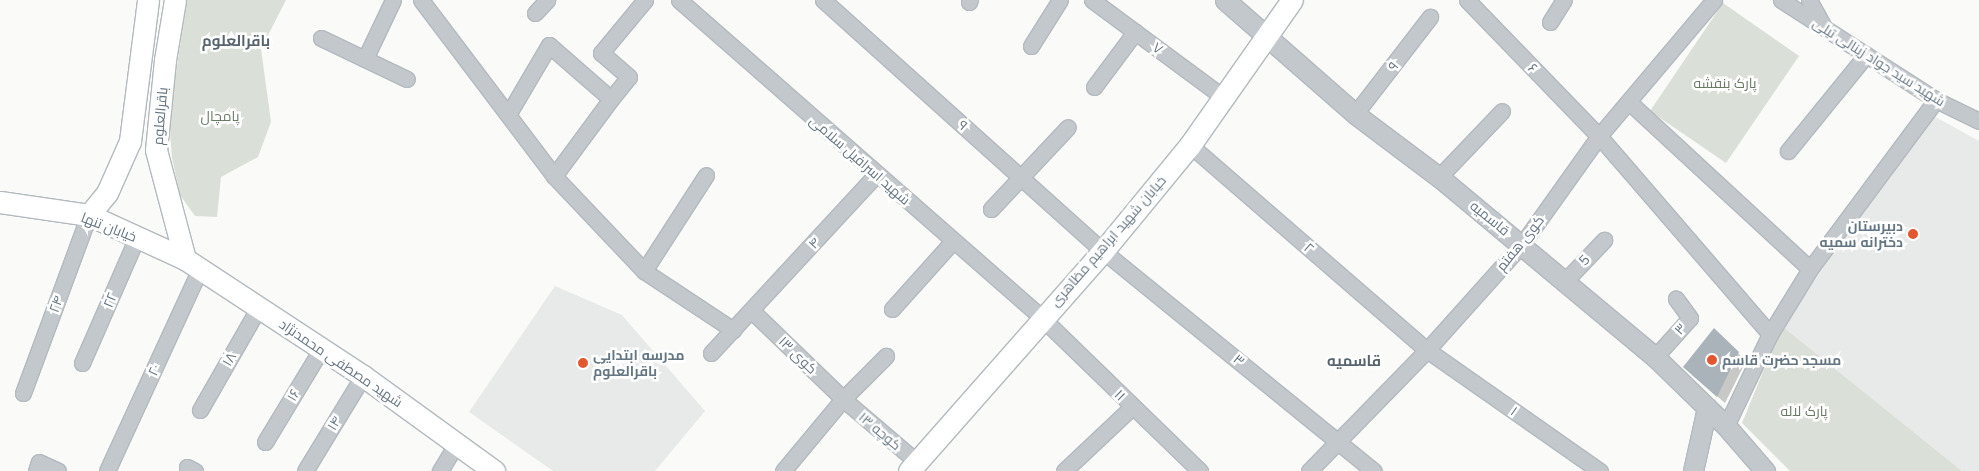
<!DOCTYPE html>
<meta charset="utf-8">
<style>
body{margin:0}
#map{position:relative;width:1979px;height:471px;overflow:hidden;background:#fafaf8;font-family:Mulish,Cairo,sans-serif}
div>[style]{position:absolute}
.built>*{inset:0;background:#e8e9e9}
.green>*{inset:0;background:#dadfd7}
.shadow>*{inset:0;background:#0003}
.building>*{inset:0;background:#aab3b9}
.roads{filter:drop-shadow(1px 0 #b3babf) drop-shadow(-1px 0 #b3babf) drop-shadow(0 1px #b3babf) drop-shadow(0 -1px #b3babf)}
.minor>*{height:15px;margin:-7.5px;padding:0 7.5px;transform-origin:7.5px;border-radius:7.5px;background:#c3c8cc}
.tertiary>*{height:19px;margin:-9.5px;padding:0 9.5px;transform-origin:9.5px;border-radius:9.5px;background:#c3c8cc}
.secondary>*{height:21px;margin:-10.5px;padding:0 10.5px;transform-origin:10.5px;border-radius:10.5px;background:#fff}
.dots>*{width:14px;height:14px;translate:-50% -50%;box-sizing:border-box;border:2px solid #fff;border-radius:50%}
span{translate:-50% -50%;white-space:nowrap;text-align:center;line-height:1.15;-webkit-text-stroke:5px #fff;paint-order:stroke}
.street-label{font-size:14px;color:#657683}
.park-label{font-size:14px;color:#687a64}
.poi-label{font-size:14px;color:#657683;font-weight:700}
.right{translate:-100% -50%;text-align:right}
.left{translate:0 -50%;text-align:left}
.neighbourhood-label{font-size:15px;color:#57646e;font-weight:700}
</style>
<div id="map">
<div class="built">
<i style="clip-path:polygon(1932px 115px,1979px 141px,1979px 471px,1962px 471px,1782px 326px)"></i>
<i style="clip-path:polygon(555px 286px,622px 315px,705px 411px,655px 471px,553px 471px,469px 412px)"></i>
</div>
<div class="green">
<i style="clip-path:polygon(187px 0,286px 0,261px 49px,271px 122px,258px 157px,221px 177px,217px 217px,195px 216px,180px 195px,172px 158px,169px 119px)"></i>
<i style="clip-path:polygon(1723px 3px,1799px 56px,1726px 163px,1650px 111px)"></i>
<i style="clip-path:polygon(1782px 326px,1962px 471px,1790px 471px,1742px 423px)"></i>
</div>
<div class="shadow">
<i style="clip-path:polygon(1714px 330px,1746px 361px,1725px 403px,1692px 375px)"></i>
</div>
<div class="building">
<i style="clip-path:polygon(1714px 328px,1739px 352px,1717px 397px,1683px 367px)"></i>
</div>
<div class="roads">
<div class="minor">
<i style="left:421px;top:0;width:221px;rotate:52.9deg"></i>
<i style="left:554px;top:176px;width:131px;rotate:46.5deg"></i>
<i style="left:644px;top:271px;width:107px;rotate:33.5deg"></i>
<i style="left:679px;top:0;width:483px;rotate:41.2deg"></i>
<i style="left:1042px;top:318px;width:220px;rotate:44.1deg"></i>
<i style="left:823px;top:0;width:376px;rotate:41.9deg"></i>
<i style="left:1103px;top:251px;width:349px;rotate:39.1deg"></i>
<i style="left:1092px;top:0;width:163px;rotate:36.5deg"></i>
<i style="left:1467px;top:0;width:190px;rotate:45.9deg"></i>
<i style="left:1599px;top:136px;width:262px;rotate:49.2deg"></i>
<i style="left:1781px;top:0;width:184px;rotate:32.8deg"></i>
<i style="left:1936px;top:100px;width:48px;rotate:26deg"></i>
<i style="left:1809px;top:0;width:29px;rotate:61deg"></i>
<i style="left:969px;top:2px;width:2px;rotate:-63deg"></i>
<i style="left:535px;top:13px;width:18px;rotate:-47deg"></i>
<i style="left:1550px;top:22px;width:26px;rotate:-58deg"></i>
<i style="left:321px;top:38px;width:95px;rotate:25.5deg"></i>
<i style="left:1031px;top:46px;width:54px;rotate:-57.8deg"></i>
<i style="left:365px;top:59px;width:65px;rotate:-64.6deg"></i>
<i style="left:1094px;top:87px;width:69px;rotate:-53.3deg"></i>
<i style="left:611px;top:99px;width:28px;rotate:-51deg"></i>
<i style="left:629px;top:77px;width:37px;rotate:-139deg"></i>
<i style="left:601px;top:53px;width:69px;rotate:-50.3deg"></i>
<i style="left:1629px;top:102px;width:246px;rotate:42.7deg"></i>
<i style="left:509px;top:113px;width:79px;rotate:-59.5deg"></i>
<i style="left:549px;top:45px;width:82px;rotate:41.1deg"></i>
<i style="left:611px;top:99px;width:96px;rotate:126.5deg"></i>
<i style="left:1355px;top:114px;width:123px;rotate:-52.3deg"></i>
<i style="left:1190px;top:145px;width:313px;rotate:40.9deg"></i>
<i style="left:1427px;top:350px;width:211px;rotate:35deg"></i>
<i style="left:1788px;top:151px;width:124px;rotate:-50.9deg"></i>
<i style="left:1439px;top:177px;width:91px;rotate:-46.3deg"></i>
<i style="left:991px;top:209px;width:112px;rotate:-46.8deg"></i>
<i style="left:644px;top:271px;width:114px;rotate:-57.1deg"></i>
<i style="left:1565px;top:281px;width:57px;rotate:-46.4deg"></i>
<i style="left:892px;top:309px;width:91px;rotate:-48.1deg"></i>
<i style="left:752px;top:311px;width:127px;rotate:44deg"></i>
<i style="left:843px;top:399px;width:97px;rotate:40.4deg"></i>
<i style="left:711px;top:353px;width:243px;rotate:-47.2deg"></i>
<i style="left:1655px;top:357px;width:52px;rotate:-48.1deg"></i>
<i style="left:1690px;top:318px;width:24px;rotate:-126deg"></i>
<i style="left:82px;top:363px;width:137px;rotate:-66.4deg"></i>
<i style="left:23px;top:393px;width:190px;rotate:-69.7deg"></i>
<i style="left:200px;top:410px;width:119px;rotate:-60.2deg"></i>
<i style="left:1726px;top:426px;width:102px;rotate:-64.4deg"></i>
<i style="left:1770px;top:334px;width:76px;rotate:-58.4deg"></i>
<i style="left:1810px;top:269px;width:211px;rotate:-53.3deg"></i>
<i style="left:265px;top:442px;width:110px;rotate:-58.8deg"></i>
<i style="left:187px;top:467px;width:9px;rotate:27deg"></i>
<i style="left:36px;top:471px;width:9px;rotate:-72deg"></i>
<i style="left:39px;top:462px;width:21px;rotate:25deg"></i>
<i style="left:107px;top:471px;width:222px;rotate:-65.3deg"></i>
<i style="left:305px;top:471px;width:111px;rotate:-58.6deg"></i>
<i style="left:440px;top:471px;width:31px;rotate:-59deg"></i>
<i style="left:783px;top:471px;width:94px;rotate:-50.2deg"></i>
<i style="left:843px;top:399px;width:61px;rotate:-45deg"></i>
<i style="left:1064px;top:471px;width:93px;rotate:-43.3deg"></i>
<i style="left:1309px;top:471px;width:169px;rotate:-45.7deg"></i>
<i style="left:1427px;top:350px;width:142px;rotate:-48.1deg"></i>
<i style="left:1522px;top:244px;width:133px;rotate:-54.5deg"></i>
<i style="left:1599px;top:136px;width:178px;rotate:-49.8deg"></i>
</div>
<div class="tertiary">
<i style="left:1225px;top:0;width:173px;rotate:41.2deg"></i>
<i style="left:1355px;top:114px;width:105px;rotate:36.9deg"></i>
<i style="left:1439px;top:177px;width:281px;rotate:39.8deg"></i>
<i style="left:1655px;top:357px;width:99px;rotate:44.2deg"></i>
<i style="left:1726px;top:426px;width:60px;rotate:49.1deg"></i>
<i style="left:1693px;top:471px;width:65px;rotate:-77.5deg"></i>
</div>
<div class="secondary">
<i style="left:175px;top:0;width:61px;rotate:99.5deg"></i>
<i style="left:165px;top:60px;width:90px;rotate:95.7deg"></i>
<i style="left:156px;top:150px;width:113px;rotate:75.1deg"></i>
<i style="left:0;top:202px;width:90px;rotate:8.3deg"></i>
<i style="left:89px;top:215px;width:106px;rotate:24.6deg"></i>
<i style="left:185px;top:259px;width:213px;rotate:33.3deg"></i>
<i style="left:363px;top:376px;width:162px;rotate:35.9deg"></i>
<i style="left:89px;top:215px;width:28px;rotate:-51deg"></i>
<i style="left:107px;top:193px;width:57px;rotate:-66.1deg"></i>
<i style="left:130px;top:141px;width:142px;rotate:-82.7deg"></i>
<i style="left:909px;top:471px;width:293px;rotate:-48.6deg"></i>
<i style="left:1103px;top:251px;width:137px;rotate:-50.6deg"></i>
<i style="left:1190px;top:145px;width:177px;rotate:-54.9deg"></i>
</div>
</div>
<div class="dots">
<i style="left:1913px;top:234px;background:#e4572e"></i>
<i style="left:1712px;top:360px;background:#e4572e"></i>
<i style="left:583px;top:363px;background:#e4572e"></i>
</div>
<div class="street-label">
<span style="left:1158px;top:48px;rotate:36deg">۷</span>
<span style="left:1879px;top:62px;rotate:32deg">شهید سید جواد زینالی تیلی</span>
<span style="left:1393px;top:66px;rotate:-52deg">۹</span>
<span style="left:1533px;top:68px;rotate:46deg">۶</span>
<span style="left:160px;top:116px;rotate:-85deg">باقرالعلوم</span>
<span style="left:963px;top:125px;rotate:42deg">۹</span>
<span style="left:860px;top:160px;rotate:41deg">شهید اسرافیل سلامی</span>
<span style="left:1490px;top:218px;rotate:39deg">قاسمیه</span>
<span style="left:109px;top:227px;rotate:21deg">خیابان تنها</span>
<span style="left:1108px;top:241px;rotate:-49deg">خیابان شهید ابراهیم مظاهری</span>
<span style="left:814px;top:243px;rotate:-48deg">۴</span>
<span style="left:1520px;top:243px;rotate:-51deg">کوی هفتم</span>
<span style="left:1309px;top:248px;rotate:41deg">۲</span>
<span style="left:1584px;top:260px;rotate:-46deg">5</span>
<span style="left:110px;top:300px;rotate:-67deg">۲۲</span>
<span style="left:56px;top:304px;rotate:-70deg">۲۴</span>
<span style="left:1680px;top:329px;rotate:-48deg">۳</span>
<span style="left:798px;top:355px;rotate:44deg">کوی ۱۳</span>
<span style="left:229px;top:359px;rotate:-60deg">۱۸</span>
<span style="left:1239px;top:360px;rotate:39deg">۳</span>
<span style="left:341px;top:363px;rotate:34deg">شهید مصطفی محمدنژاد</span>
<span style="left:154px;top:370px;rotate:-65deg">۲۰</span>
<span style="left:293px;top:395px;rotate:-59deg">۱۶</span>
<span style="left:1120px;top:395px;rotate:45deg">۱۱</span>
<span style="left:1514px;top:411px;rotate:35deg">۱</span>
<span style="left:334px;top:423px;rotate:-59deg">۱۴</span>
<span style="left:880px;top:431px;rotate:40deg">کوچه ۱۳</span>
</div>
<div class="park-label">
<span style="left:1725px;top:83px">پارک بنفشه</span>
<span style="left:220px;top:116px">پامچال</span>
<span style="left:1804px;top:411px">پارک لاله</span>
</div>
<div class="poi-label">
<span class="right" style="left:1903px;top:234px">دبیرستان<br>دخترانه سمیه</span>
<span class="left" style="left:593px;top:363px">مدرسه ابتدایی<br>باقرالعلوم</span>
<span class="left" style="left:1722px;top:360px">مسجد حضرت قاسم</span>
</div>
<div class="neighbourhood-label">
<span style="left:236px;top:41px">باقرالعلوم</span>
<span style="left:1354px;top:361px">قاسمیه</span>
</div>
</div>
